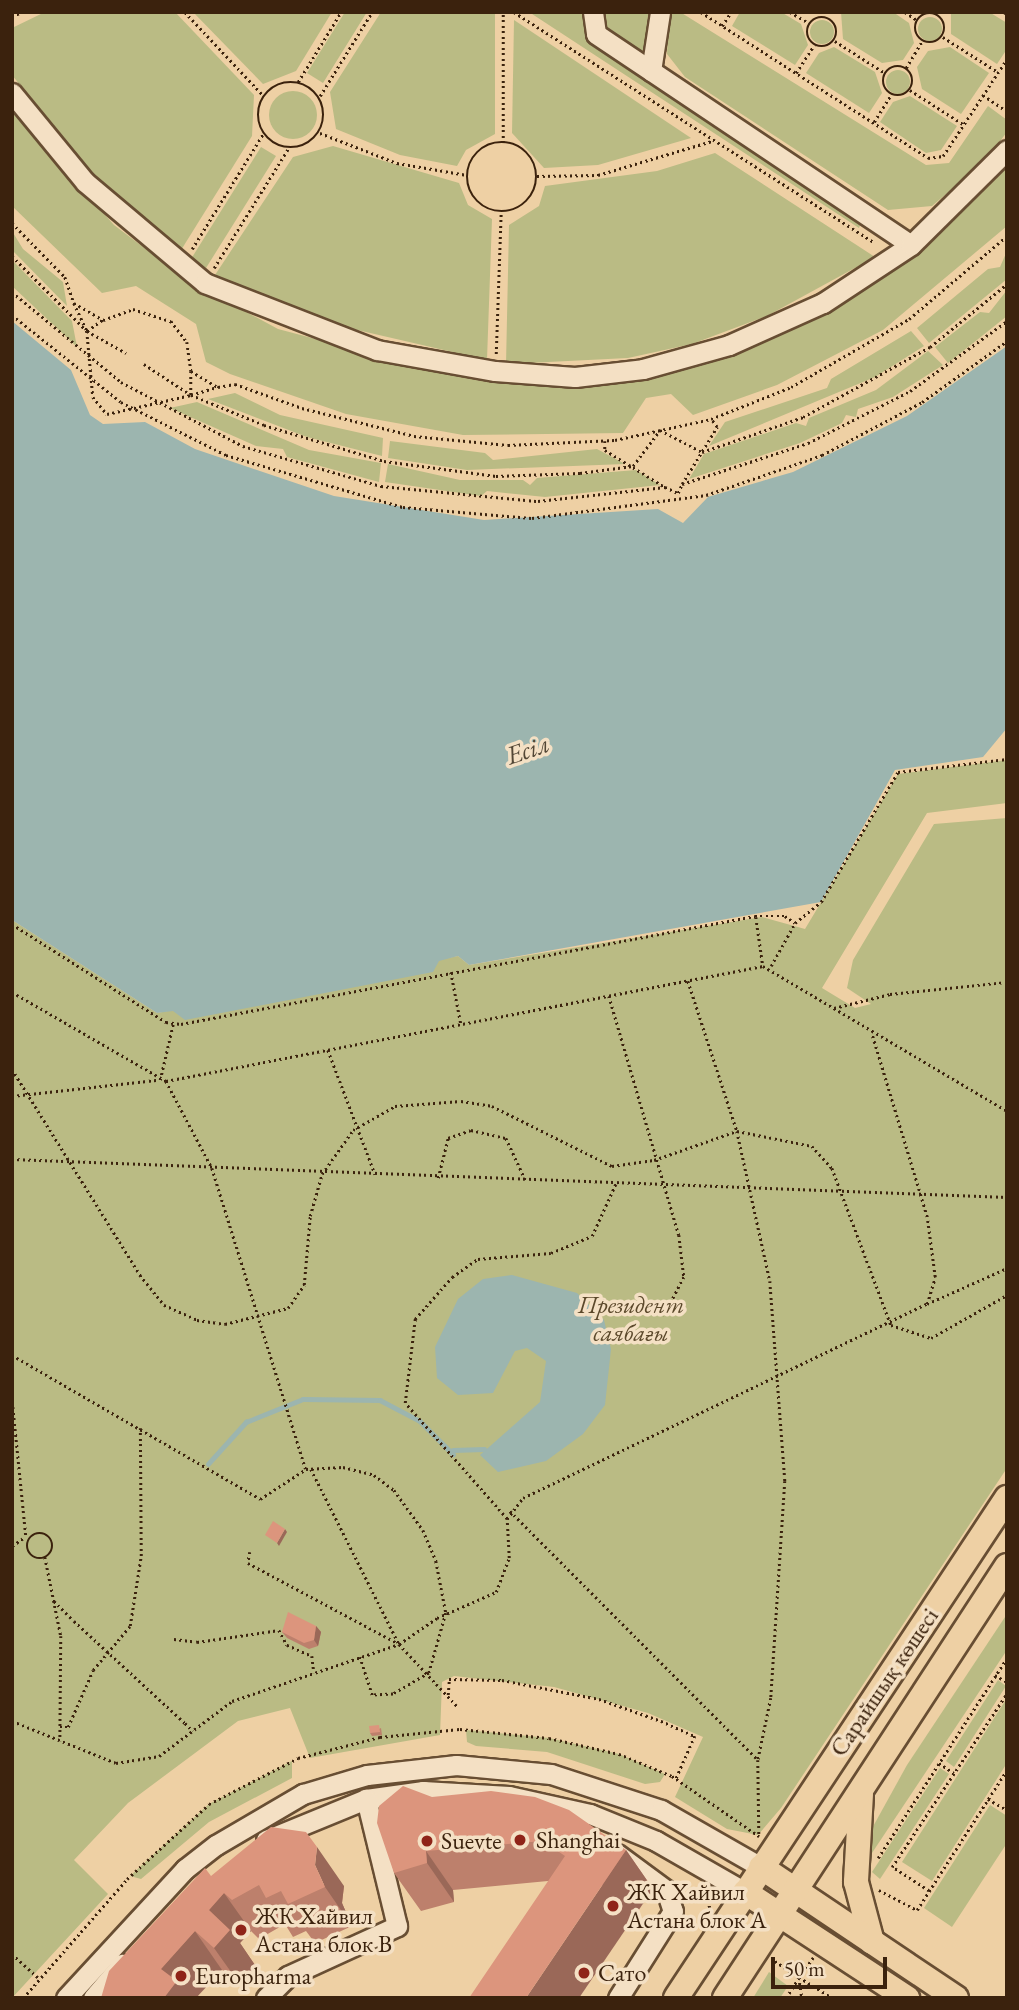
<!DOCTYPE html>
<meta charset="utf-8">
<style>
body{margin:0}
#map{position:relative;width:1019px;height:2010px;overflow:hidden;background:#eed0a4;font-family:"EB Garamond",serif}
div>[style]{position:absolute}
.green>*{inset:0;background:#babb84}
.round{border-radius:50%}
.water>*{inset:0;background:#9cb5af}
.stream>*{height:4.5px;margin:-2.25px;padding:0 2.25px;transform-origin:2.25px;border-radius:2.25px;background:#9cb5af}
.path>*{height:2.5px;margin-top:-1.25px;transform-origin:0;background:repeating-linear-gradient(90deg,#3b220d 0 2px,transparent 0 5.5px)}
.path>.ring{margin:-1.25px;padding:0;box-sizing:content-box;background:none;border:2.5px solid #3b220d;border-radius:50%}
.roads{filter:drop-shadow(2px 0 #684e33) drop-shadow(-2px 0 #684e33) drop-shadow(0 2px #684e33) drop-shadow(0 -2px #684e33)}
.minor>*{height:19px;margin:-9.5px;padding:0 9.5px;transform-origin:9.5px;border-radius:9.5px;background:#f4e0c4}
.major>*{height:24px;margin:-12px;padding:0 12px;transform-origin:12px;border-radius:12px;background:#eed0a4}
.path-bridge>*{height:2.5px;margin-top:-1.25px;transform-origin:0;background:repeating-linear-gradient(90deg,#3b220d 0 2px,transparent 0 5.5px)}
.wall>*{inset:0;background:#bd806c}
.shaded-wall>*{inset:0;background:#9a6858}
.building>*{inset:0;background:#dc957d}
.dots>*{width:19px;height:19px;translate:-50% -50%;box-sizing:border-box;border:4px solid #f4e0c4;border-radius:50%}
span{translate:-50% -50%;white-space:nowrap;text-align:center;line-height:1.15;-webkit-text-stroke:7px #f4e0c4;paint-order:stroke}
.park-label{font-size:24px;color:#5b482b;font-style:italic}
.street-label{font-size:24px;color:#3b220d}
.poi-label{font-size:24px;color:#3b220d}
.left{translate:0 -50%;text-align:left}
.water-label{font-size:26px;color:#534736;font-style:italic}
.frame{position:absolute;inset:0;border:14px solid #3b220d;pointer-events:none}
.scale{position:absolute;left:771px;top:1957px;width:116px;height:32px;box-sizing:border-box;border:4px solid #3b220d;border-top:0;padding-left:9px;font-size:21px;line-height:24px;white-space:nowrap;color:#3b220d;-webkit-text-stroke:5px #f4e0c4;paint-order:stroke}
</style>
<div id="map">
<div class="green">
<i style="clip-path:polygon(45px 12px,175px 12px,254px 95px,252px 136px,178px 255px,89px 171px,12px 75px,12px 28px)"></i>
<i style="clip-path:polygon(193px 12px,332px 12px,296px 71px,263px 84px)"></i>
<i style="clip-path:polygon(345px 12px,367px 12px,323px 83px,307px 73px)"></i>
<i style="clip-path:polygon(381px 12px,495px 12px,495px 134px,466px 150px,457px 166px,400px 155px,336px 129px,330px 92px)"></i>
<i style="clip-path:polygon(529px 12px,586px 12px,590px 40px,862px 220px,859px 228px)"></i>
<i style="clip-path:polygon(605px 12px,654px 12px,642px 59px,605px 32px)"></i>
<i style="clip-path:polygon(669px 12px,680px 12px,926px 165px,949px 163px,988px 106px,1007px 120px,1007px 132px,984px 162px,932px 206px,888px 210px,685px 77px,667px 54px)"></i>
<i style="clip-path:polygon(740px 12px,781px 12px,801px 24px,808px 45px,795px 65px,732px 26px)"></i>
<i style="clip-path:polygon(841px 12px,893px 12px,909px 23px,914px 43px,903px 60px,882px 63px,843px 39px)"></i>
<i style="clip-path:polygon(951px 12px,989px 12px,1007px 23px,1007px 49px,997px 64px,951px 34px)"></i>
<i class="round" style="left:918px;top:17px;width:24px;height:24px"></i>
<i style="clip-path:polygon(514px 20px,691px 138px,598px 165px,544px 168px,512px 133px)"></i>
<i class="round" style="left:810px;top:20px;width:24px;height:24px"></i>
<i style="clip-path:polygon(834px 47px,875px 72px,882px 93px,869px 113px,806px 73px,819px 53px)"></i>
<i style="clip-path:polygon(950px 47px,989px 73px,961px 114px,922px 89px,917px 67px,928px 51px)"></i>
<i class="round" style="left:886px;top:70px;width:24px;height:24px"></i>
<i class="round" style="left:269px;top:91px;width:48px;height:48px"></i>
<i style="clip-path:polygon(910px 96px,957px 126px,941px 150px,926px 153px,880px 122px,893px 102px)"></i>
<i style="clip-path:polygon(12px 110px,114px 225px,187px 280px,278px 329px,429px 369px,535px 380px,733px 352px,882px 277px,926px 244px,1007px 162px,1007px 226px,883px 330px,777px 385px,693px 415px,671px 394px,646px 398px,623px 433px,463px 435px,346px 414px,230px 374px,206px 362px,196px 324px,136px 286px,102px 293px,12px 206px)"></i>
<i style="clip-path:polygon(333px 146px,459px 183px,468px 205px,492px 219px,487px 360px,353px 329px,215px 275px,293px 157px)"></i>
<i style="clip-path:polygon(261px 147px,276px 156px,206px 268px,191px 259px)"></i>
<i style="clip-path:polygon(715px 153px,875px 257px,767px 316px,692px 344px,628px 358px,506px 364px,509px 225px,539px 206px,545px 186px,657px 171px)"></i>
<i style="clip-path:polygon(12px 231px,23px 249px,63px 282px,67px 306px,12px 250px)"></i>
<i style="clip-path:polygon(1007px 251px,1007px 279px,929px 343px,917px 328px,988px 269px,1000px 267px)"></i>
<i style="clip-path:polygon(12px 260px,72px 321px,77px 347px,12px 286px)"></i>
<i style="clip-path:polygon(1007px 290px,1007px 316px,948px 363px,935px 347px,980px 312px,989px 313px)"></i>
<i style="clip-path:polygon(911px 331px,924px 346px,875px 377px,709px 446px,725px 422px,827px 388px,831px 379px)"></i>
<i style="clip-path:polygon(928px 351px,943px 365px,893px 397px,858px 409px,856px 417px,846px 415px,842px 423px,800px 443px,689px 479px,704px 454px,796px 423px,806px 426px,809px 418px,876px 390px)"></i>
<i style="clip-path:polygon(235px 393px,280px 415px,383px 438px,382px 456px,307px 437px,208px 399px)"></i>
<i style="clip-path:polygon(197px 402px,309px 450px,381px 463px,379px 482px,287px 457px,283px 449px,256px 446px,170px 408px)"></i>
<i style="clip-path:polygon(390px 441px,485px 453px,493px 460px,597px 449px,625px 464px,467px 470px,388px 458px)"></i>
<i style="clip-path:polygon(388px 464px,460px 480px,523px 480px,530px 485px,537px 478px,636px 470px,660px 485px,545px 497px,487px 491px,481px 496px,385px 482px)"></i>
<i style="clip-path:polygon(1007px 760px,1007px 803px,927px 813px,822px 988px,855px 1008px,871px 1004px,847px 988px,853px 960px,934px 824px,1007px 818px,1007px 1468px,781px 1808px,758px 1835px,727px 1829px,675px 1797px,703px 1737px,648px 1713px,554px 1687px,454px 1676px,442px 1682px,440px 1735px,310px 1758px,290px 1708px,238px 1721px,128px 1803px,74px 1860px,108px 1894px,12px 1998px,12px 920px,157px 1013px,458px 956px,469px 965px,762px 917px,805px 929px,898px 774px)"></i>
<i style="clip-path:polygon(1007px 1614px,1007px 1650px,864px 1865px,870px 1832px,907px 1765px)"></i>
<i style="clip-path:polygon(998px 1680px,1006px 1686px,954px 1767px,946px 1761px)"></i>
<i style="clip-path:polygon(1007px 1698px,1007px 1763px,932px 1881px,902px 1862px)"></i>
<i style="clip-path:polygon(466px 1730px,549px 1738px,619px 1754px,665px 1774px,660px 1782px,645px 1784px,547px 1752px,476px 1746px,467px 1742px)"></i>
<i style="clip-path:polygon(292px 1761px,292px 1778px,209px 1822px,141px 1879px,130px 1876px,209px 1804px)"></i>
<i style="clip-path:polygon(940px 1768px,949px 1774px,880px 1879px,872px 1872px)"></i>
<i style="clip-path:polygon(990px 1805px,1007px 1816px,1007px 1843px,952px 1927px,924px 1908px)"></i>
<i style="clip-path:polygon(769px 1972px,788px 1986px,780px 1998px,753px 1998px)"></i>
</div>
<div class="water">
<i style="clip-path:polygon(12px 321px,71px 370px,90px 415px,103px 424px,145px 422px,195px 449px,334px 496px,484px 520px,658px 509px,683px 523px,708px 497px,793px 472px,907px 416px,1007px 346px,1007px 728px,983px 757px,895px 770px,821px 902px,469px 965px,458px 956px,439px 961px,433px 972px,185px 1020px,173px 1011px,157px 1013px,12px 920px)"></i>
<i style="clip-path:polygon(512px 1275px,577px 1293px,604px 1320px,611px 1349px,605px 1405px,583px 1434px,546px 1461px,498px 1472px,480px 1455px,540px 1402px,546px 1361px,527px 1348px,515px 1351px,493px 1393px,458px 1395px,437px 1378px,435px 1347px,458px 1299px,483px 1279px)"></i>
</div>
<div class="stream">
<i style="left:453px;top:1450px;width:31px;rotate:-2deg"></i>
<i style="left:208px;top:1464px;width:57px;rotate:-47.9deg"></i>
<i style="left:246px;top:1422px;width:61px;rotate:-22deg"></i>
<i style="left:303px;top:1399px;width:77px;rotate:0.7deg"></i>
<i style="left:380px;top:1400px;width:45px;rotate:27.7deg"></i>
<i style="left:420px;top:1421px;width:47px;rotate:45deg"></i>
</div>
<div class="path">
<i style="left:185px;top:12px;width:115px;rotate:46.8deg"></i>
<i style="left:514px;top:12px;width:426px;rotate:32.6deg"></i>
<i style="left:701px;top:12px;width:270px;rotate:32.7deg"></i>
<i style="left:928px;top:158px;width:15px;rotate:-8deg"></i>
<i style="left:943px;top:156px;width:116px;rotate:-56.6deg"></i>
<i style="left:790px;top:12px;width:22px;rotate:30deg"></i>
<i style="left:905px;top:12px;width:14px;rotate:34deg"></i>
<i style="left:1004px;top:12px;width:4px;rotate:34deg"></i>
<i class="ring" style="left:915px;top:13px;width:27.5px;height:27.5px"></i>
<i class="ring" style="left:807px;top:17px;width:27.5px;height:27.5px"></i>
<i style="left:12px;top:17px;width:10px;rotate:-29deg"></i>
<i style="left:722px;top:26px;width:17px;rotate:-57deg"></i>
<i style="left:943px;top:37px;width:65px;rotate:32.5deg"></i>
<i style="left:835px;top:41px;width:59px;rotate:32.6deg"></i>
<i class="ring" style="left:883px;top:66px;width:27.5px;height:27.5px"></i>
<i style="left:906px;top:68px;width:31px;rotate:-59deg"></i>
<i style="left:796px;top:73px;width:33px;rotate:-57deg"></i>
<i class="ring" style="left:258px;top:82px;width:63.5px;height:63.5px"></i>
<i style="left:298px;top:82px;width:82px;rotate:-58.4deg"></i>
<i style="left:910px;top:90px;width:63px;rotate:32.7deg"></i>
<i style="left:983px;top:95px;width:29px;rotate:34deg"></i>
<i style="left:320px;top:96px;width:99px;rotate:-58.2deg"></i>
<i style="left:874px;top:122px;width:32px;rotate:-58deg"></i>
<i style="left:320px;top:133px;width:83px;rotate:21.3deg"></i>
<i style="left:397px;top:163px;width:71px;rotate:9.7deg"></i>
<i class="ring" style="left:467px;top:142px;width:67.5px;height:67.5px"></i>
<i style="left:503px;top:143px;width:131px;rotate:-90deg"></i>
<i style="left:537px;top:176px;width:61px;rotate:-0.9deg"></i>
<i style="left:598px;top:175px;width:119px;rotate:-16.6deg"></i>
<i style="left:12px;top:223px;width:76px;rotate:45.5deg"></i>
<i style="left:65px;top:277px;width:28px;rotate:71deg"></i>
<i style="left:74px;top:303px;width:34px;rotate:30deg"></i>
<i style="left:103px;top:320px;width:32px;rotate:-20deg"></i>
<i style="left:133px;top:309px;width:40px;rotate:18deg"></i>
<i style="left:171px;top:321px;width:26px;rotate:53deg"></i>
<i style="left:187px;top:342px;width:29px;rotate:82deg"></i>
<i style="left:191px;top:371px;width:31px;rotate:31deg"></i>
<i style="left:218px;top:387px;width:17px;rotate:-10deg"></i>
<i style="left:235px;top:384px;width:71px;rotate:19.7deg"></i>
<i style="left:302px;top:408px;width:115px;rotate:14deg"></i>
<i style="left:414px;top:436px;width:94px;rotate:5.5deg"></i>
<i style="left:508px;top:445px;width:107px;rotate:-2.7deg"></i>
<i style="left:615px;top:440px;width:98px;rotate:-12.3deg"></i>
<i style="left:711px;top:419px;width:86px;rotate:-21.8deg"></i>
<i style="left:791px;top:387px;width:136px;rotate:-30deg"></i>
<i style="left:909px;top:319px;width:128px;rotate:-40.3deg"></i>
<i style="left:192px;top:249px;width:135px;rotate:-58.3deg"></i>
<i style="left:12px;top:256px;width:106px;rotate:45deg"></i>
<i style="left:87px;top:331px;width:45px;rotate:29.4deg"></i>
<i style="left:214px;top:268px;width:140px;rotate:-58.1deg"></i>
<i style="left:12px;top:292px;width:141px;rotate:39.5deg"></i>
<i style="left:121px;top:382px;width:138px;rotate:27.7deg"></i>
<i style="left:243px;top:446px;width:144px;rotate:16.2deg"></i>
<i style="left:381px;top:486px;width:158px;rotate:5.5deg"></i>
<i style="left:538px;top:501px;width:128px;rotate:-6.3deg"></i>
<i style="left:665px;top:487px;width:14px;rotate:25deg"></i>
<i style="left:678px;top:493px;width:10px;rotate:-66deg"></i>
<i style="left:682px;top:484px;width:133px;rotate:-18deg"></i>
<i style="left:808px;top:443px;width:114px;rotate:-27deg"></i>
<i style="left:910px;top:391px;width:120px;rotate:-35.8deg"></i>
<i style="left:74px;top:303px;width:31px;rotate:65deg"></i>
<i style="left:87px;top:331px;width:19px;rotate:-36deg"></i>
<i style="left:12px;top:315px;width:139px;rotate:38.6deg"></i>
<i style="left:121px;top:402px;width:118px;rotate:26.8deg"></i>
<i style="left:226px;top:455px;width:184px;rotate:16.4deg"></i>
<i style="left:403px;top:507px;width:129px;rotate:4.9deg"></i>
<i style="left:532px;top:518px;width:176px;rotate:-7.5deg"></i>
<i style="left:706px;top:495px;width:123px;rotate:-19deg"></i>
<i style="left:822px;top:455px;width:113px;rotate:-27.9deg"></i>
<i style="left:922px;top:402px;width:105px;rotate:-35.7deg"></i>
<i style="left:87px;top:331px;width:66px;rotate:84.8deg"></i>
<i style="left:93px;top:397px;width:22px;rotate:51deg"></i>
<i style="left:107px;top:414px;width:86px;rotate:-12.7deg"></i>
<i style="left:496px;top:354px;width:140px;rotate:-88deg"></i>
<i style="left:144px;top:364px;width:56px;rotate:33.4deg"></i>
<i style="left:191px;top:395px;width:79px;rotate:22.3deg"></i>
<i style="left:264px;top:425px;width:125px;rotate:16.7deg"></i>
<i style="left:384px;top:461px;width:113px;rotate:7.6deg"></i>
<i style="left:496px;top:476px;width:84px;rotate:-2deg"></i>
<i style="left:580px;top:473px;width:53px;rotate:-7.5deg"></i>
<i style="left:633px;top:466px;width:45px;rotate:-53.1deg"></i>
<i style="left:660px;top:430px;width:47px;rotate:27.6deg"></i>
<i style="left:702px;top:452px;width:107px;rotate:-19.1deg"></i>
<i style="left:803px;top:417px;width:145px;rotate:-28.9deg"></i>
<i style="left:930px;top:347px;width:99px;rotate:-39.3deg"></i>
<i style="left:191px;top:371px;width:24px;rotate:90deg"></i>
<i style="left:191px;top:395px;width:28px;rotate:-17deg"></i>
<i style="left:605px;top:441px;width:9px;rotate:90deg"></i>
<i style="left:605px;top:450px;width:70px;rotate:31.7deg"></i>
<i style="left:682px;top:484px;width:67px;rotate:-58.4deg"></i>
<i style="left:717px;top:427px;width:10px;rotate:-127deg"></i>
<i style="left:756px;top:917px;width:49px;rotate:81.9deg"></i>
<i style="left:12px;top:924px;width:183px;rotate:32.5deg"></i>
<i style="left:166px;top:1022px;width:15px;rotate:8deg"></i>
<i style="left:181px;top:1024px;width:584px;rotate:-10.66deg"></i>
<i style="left:755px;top:916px;width:30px"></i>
<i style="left:785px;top:916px;width:12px;rotate:35deg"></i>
<i style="left:795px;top:923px;width:33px;rotate:-39deg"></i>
<i style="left:821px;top:902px;width:151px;rotate:-59.4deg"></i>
<i style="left:898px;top:772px;width:110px;rotate:-6.8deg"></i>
<i style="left:771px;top:966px;width:49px;rotate:-60.8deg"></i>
<i style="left:451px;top:972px;width:53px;rotate:79.1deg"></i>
<i style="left:688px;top:981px;width:158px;rotate:71.9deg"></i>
<i style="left:737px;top:1131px;width:154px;rotate:77.6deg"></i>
<i style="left:770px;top:1281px;width:201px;rotate:85.7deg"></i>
<i style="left:785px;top:1481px;width:217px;rotate:93.7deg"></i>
<i style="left:771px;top:1698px;width:63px;rotate:101.8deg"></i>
<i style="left:758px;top:1760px;width:75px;rotate:89.2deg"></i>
<i style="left:12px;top:992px;width:178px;rotate:30deg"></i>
<i style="left:166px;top:1081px;width:608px;rotate:-10.9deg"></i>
<i style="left:763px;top:966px;width:284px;rotate:30.7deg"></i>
<i style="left:609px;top:996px;width:249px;rotate:73.7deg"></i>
<i style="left:679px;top:1235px;width:42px;rotate:83.2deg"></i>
<i style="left:684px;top:1277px;width:44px;rotate:117.1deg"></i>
<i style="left:834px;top:1008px;width:58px;rotate:-14deg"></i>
<i style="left:890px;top:994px;width:118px;rotate:-5.9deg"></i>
<i style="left:328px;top:1050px;width:133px;rotate:69.2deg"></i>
<i style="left:12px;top:1069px;width:243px;rotate:58.1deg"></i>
<i style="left:140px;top:1275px;width:38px;rotate:51deg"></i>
<i style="left:164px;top:1305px;width:36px;rotate:24deg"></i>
<i style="left:197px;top:1320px;width:28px;rotate:8deg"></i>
<i style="left:225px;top:1324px;width:65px;rotate:-14.3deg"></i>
<i style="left:288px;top:1308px;width:28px;rotate:-55deg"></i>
<i style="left:304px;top:1285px;width:69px;rotate:-85deg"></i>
<i style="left:310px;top:1216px;width:44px;rotate:-74.1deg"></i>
<i style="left:322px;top:1174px;width:54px;rotate:-54.8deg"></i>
<i style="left:353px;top:1130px;width:48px;rotate:-29.7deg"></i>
<i style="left:395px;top:1106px;width:66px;rotate:-4.3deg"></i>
<i style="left:461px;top:1101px;width:31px;rotate:9deg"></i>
<i style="left:492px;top:1106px;width:134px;rotate:26.6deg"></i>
<i style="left:612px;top:1166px;width:42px;rotate:-8.1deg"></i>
<i style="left:654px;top:1160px;width:88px;rotate:-19.3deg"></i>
<i style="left:737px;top:1131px;width:76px;rotate:11.3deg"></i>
<i style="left:812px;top:1146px;width:30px;rotate:48deg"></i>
<i style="left:832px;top:1168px;width:168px;rotate:69.4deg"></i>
<i style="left:891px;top:1325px;width:42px;rotate:18deg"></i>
<i style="left:931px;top:1338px;width:87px;rotate:-29.5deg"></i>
<i style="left:160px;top:1080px;width:57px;rotate:-76.9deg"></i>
<i style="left:166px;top:1081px;width:98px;rotate:62.1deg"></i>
<i style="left:212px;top:1168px;width:315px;rotate:72.7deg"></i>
<i style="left:306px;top:1469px;width:37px;rotate:-3deg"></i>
<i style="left:343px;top:1467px;width:32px;rotate:14deg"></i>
<i style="left:374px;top:1475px;width:25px;rotate:37deg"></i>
<i style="left:394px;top:1490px;width:49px;rotate:54.1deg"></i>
<i style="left:423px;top:1530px;width:34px;rotate:67deg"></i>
<i style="left:436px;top:1561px;width:53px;rotate:79.1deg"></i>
<i style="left:446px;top:1613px;width:62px;rotate:105.8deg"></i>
<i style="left:429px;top:1673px;width:42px;rotate:149.7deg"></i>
<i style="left:393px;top:1694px;width:21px;rotate:177deg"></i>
<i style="left:372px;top:1695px;width:40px;rotate:-108deg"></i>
<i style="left:12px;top:1096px;width:145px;rotate:-6.3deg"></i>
<i style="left:12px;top:1159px;width:996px;rotate:2.19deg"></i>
<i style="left:438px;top:1178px;width:41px;rotate:-76deg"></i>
<i style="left:448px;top:1138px;width:24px;rotate:-19deg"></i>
<i style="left:471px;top:1130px;width:36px;rotate:13deg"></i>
<i style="left:506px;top:1138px;width:47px;rotate:65.1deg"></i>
<i style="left:927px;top:1304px;width:88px;rotate:-24.2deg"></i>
<i style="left:12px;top:1355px;width:287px;rotate:30.1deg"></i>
<i style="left:260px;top:1499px;width:55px;rotate:-33.1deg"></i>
<i style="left:12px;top:1396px;width:142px;rotate:84.3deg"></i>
<i style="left:311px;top:1469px;width:196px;rotate:63.3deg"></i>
<i style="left:510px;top:1511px;width:351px;rotate:45.1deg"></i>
<i style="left:507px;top:1519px;width:154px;rotate:-131.3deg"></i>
<i style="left:405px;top:1403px;width:85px;rotate:-83.2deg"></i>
<i style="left:415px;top:1319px;width:56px;rotate:-48.6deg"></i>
<i style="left:452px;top:1277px;width:32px;rotate:-35deg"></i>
<i style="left:478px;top:1259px;width:73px;rotate:-4.7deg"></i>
<i style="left:551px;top:1253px;width:44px;rotate:-22.5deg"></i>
<i style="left:592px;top:1236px;width:58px;rotate:-65.6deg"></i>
<i class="ring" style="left:27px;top:1533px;width:23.5px;height:23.5px"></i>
<i style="left:12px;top:1546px;width:16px;rotate:-35deg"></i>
<i style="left:250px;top:1552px;width:11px;rotate:100deg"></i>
<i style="left:248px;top:1563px;width:171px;rotate:28.2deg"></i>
<i style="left:399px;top:1644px;width:86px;rotate:46.9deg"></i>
<i style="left:45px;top:1557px;width:81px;rotate:78.6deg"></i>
<i style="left:61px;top:1636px;width:105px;rotate:90.5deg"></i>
<i style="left:54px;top:1601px;width:28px;rotate:45deg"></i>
<i style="left:174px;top:1639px;width:23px;rotate:7deg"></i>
<i style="left:197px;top:1642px;width:83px;rotate:-8.3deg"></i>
<i style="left:279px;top:1630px;width:17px;rotate:62deg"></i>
<i style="left:287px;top:1645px;width:27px;rotate:24deg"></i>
<i style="left:312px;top:1656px;width:17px;rotate:83deg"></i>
<i style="left:995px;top:1675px;width:14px;rotate:30deg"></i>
<i style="left:448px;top:1695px;width:16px;rotate:-86deg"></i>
<i style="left:449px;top:1679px;width:53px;rotate:1.1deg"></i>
<i style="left:502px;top:1680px;width:99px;rotate:11.1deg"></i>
<i style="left:599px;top:1699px;width:66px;rotate:19.5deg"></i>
<i style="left:661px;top:1721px;width:37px;rotate:24deg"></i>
<i style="left:695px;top:1736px;width:47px;rotate:113.8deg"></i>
<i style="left:12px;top:1721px;width:112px;rotate:22deg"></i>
<i style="left:116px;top:1763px;width:44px;rotate:-9.2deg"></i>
<i style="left:159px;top:1756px;width:91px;rotate:-37deg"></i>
<i style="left:232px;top:1701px;width:176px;rotate:-18.8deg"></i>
<i style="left:399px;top:1644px;width:46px;rotate:-34.4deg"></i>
<i style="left:437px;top:1618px;width:64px;rotate:-23.8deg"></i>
<i style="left:496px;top:1592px;width:36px;rotate:-69deg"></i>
<i style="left:509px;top:1558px;width:39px;rotate:-93deg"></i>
<i style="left:507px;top:1519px;width:26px;rotate:-53deg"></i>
<i style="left:523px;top:1498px;width:448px;rotate:-25.7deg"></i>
<i style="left:927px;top:1304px;width:28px;rotate:-73deg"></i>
<i style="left:935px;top:1277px;width:61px;rotate:-97.6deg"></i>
<i style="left:927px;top:1217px;width:190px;rotate:-106.8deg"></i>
<i style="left:185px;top:1723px;width:11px;rotate:45deg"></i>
<i style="left:60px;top:1727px;width:8px"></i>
<i style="left:68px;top:1727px;width:62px;rotate:-66.3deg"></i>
<i style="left:93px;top:1670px;width:57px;rotate:-49.9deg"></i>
<i style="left:130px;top:1626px;width:71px;rotate:-81.1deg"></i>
<i style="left:141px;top:1556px;width:128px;rotate:-90.4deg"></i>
<i style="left:939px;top:1763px;width:18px;rotate:34deg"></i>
<i style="left:988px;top:1799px;width:22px;rotate:30deg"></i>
<i style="left:878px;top:1858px;width:238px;rotate:-57.2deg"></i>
<i style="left:879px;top:1890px;width:43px;rotate:27.8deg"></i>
<i style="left:917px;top:1910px;width:166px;rotate:-57.3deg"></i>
<i style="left:929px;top:1891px;width:44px;rotate:-147deg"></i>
<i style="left:892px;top:1867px;width:209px;rotate:-56.5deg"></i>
<i style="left:705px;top:1918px;width:24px;rotate:-71deg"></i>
<i style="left:12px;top:1954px;width:38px;rotate:42deg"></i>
<i style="left:775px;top:1961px;width:29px;rotate:34deg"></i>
<i style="left:799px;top:1977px;width:24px;rotate:-54deg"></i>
<i style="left:799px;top:1977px;width:40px;rotate:32deg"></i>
<i style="left:23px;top:1998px;width:158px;rotate:-48.8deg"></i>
<i style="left:127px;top:1879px;width:111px;rotate:-42.4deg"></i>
<i style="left:209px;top:1804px;width:100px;rotate:-27.3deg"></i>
<i style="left:298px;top:1758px;width:85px;rotate:-14.4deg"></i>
<i style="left:380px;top:1737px;width:80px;rotate:-5.7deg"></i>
<i style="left:460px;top:1729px;width:89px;rotate:5.8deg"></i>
<i style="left:549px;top:1738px;width:72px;rotate:12.9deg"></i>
<i style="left:619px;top:1754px;width:57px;rotate:22.5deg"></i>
<i style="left:672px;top:1776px;width:106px;rotate:34.6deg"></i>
<i style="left:786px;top:1998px;width:25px;rotate:-58deg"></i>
<i style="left:799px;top:1977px;width:21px;rotate:82deg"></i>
</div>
<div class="roads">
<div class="minor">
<i style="left:593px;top:12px;width:22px;rotate:82deg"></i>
<i style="left:596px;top:34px;width:379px;rotate:33.8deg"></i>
<i style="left:651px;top:71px;width:60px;rotate:-81.3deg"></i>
<i style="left:12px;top:93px;width:115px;rotate:50.6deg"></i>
<i style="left:85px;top:182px;width:157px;rotate:40.1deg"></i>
<i style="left:205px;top:283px;width:185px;rotate:21.3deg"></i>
<i style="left:377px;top:350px;width:120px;rotate:10.1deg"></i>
<i style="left:495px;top:371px;width:80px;rotate:4.3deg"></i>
<i style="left:575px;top:377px;width:68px;rotate:-6.7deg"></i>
<i style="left:643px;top:369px;width:89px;rotate:-15.6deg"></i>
<i style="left:729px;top:345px;width:103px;rotate:-24.1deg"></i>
<i style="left:823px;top:303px;width:105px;rotate:-33.4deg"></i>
<i style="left:911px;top:245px;width:135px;rotate:-44.7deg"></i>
<i style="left:266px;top:1840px;width:108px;rotate:-22.3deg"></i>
<i style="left:366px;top:1799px;width:58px;rotate:-8deg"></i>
<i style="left:423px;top:1791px;width:86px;rotate:3.3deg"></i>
<i style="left:509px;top:1796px;width:83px;rotate:12.5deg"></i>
<i style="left:590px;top:1814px;width:71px;rotate:22.2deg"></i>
<i style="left:656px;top:1841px;width:103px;rotate:29.8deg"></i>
<i style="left:617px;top:1854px;width:61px;rotate:36.3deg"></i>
<i style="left:666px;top:1890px;width:22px;rotate:72deg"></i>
<i style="left:673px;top:1911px;width:103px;rotate:122.3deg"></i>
<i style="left:66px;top:1998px;width:176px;rotate:-47.3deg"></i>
<i style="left:185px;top:1869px;width:39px;rotate:-38deg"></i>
<i style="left:216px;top:1845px;width:101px;rotate:-30.4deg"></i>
<i style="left:303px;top:1794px;width:67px;rotate:-16.5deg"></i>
<i style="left:367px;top:1775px;width:90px;rotate:-6.4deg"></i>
<i style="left:456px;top:1765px;width:95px;rotate:5.4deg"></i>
<i style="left:551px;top:1774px;width:116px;rotate:18.1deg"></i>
<i style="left:661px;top:1810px;width:115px;rotate:29.7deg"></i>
<i style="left:93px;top:1998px;width:45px;rotate:-49.5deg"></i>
<i style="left:266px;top:1998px;width:31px;rotate:-45deg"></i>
<i style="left:288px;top:1976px;width:120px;rotate:-24.6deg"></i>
<i style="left:397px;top:1926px;width:131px;rotate:-103.7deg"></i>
</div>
<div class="major">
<i style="left:861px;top:1794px;width:88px;rotate:93.3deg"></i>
<i style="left:856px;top:1882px;width:62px;rotate:75.1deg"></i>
<i style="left:761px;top:1867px;width:235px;rotate:33.9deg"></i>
<i style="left:745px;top:1892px;width:194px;rotate:33.2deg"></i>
<i style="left:676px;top:1998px;width:600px;rotate:-56.5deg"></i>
<i style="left:725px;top:1998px;width:516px;rotate:-56.86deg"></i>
</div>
</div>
<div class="path-bridge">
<i style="left:74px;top:1621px;width:151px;rotate:42.6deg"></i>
</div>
<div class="wall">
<i style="clip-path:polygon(316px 1626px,321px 1632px,318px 1646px,309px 1649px,287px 1638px,282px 1632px)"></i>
<i style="clip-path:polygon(381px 1728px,382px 1735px,372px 1736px,370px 1733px)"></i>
<i style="clip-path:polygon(432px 1797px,626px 1850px,653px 1889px,548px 1881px,453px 1890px,454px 1902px,421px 1911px,394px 1873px)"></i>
<i style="clip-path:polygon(211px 1876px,344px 1886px,342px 1903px,352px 1926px,315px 1943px,306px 1931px,293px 1937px,285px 1924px,259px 1939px,251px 1931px,240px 1943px,257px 1968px,241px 1986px,222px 1970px,101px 1998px)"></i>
</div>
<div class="shaded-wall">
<i style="clip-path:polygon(285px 1529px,287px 1532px,279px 1546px,277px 1543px)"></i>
<i style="clip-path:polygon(316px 1626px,321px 1632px,318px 1646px,314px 1640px)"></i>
<i style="clip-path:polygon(317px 1847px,344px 1886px,342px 1903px,352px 1926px,325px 1887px,315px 1865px)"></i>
<i style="clip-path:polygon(626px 1850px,653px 1889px,579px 1998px,526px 1998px)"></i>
<i style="clip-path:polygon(426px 1851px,453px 1890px,454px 1902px,427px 1863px)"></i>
<i style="clip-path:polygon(224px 1893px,251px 1931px,240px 1943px,257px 1968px,241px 1986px,214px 1948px,209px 1910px)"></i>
<i style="clip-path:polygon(195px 1931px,222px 1970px,196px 1998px,164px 1998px,161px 1969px)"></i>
</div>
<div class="building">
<i style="clip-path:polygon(273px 1521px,285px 1529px,277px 1543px,265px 1535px)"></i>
<i style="clip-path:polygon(288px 1612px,316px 1626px,314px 1640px,304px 1643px,282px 1632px)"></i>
<i style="clip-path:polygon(379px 1725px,380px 1732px,370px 1733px,369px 1726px)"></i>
<i style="clip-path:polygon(403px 1786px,432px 1797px,491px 1791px,535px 1797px,569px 1810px,626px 1850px,526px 1998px,469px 1998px,565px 1856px,543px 1841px,426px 1851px,427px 1863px,394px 1873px,377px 1823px,379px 1806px)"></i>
<i style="clip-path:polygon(271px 1827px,306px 1832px,317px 1847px,315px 1865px,325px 1887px,288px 1904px,281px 1891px,266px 1898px,259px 1885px,232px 1900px,224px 1893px,209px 1910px,230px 1930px,214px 1948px,195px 1931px,161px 1969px,177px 1981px,164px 1998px,101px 1998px,109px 1971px,205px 1868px,211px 1876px)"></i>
</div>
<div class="dots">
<i style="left:520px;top:1840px;background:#8f2418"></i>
<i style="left:427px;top:1841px;background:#8f2418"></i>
<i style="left:613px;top:1906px;background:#8f2418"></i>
<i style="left:241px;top:1930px;background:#8f2418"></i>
<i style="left:584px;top:1973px;background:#8f2418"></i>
<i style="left:181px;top:1976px;background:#8f2418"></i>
</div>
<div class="park-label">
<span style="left:631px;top:1319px">Президент<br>саябағы</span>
</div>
<div class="street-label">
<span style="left:884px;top:1682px;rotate:-56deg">Сарайшық көшесі</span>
</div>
<div class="poi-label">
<span class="left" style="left:536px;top:1840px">Shanghai</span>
<span class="left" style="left:441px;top:1841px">Suevte</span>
<span class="left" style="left:627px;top:1906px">ЖК Хайвил<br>Астана блок А</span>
<span class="left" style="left:255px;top:1930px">ЖК Хайвил<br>Астана блок B</span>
<span class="left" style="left:598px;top:1973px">Сато</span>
<span class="left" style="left:195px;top:1976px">Europharma</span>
</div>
<div class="water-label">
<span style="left:528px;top:750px;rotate:-19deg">Есіл</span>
</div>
<div class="frame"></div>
<div class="scale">50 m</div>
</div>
